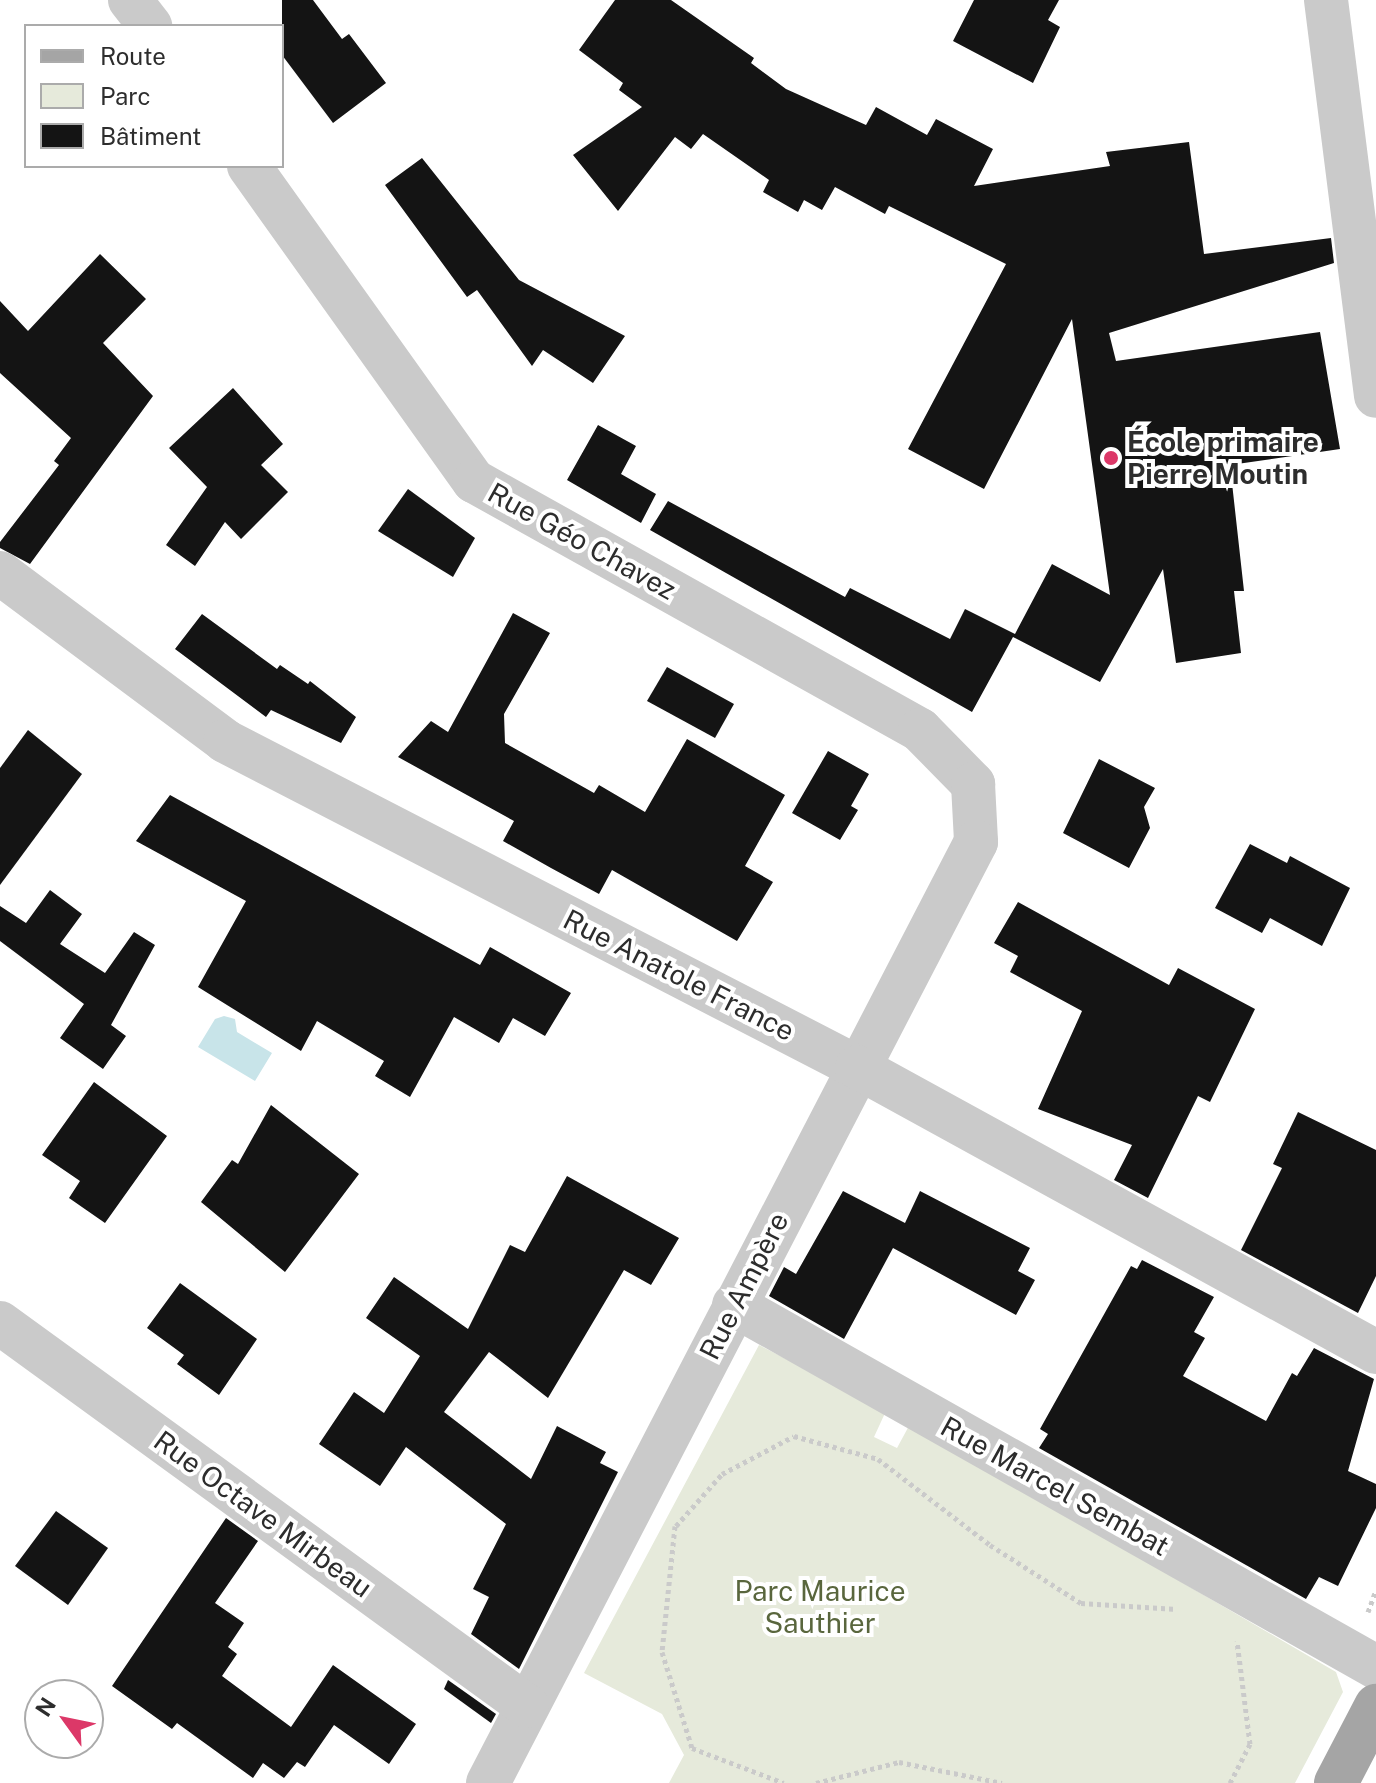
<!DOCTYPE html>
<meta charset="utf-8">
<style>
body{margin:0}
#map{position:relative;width:1376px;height:1783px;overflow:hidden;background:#fff;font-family:"Public Sans",sans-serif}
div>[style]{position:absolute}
.green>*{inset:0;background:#e6eadb}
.water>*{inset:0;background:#c8e4e9}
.building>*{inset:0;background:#141414}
.path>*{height:5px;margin-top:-2.5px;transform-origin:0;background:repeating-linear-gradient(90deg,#cacaca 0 4px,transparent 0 8px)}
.minor>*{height:44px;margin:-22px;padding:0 22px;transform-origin:22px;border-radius:22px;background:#cacaca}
.major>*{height:44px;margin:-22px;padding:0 22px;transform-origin:22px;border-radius:22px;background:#a5a5a5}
.dots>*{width:22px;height:22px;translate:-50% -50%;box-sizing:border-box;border:4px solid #fff;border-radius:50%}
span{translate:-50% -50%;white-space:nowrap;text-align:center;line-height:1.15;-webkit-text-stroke:8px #fff;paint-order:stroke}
.poi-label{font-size:28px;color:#2d2d2d;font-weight:700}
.left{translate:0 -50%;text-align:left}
.street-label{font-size:28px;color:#2d2d2d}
.park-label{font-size:28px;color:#59663d}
.legend{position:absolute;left:24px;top:24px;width:260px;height:144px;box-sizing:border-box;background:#fff;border:2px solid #ababab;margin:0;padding:10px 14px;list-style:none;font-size:24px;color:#2d2d2d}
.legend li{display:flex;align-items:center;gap:16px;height:40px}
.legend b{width:40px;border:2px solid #ababab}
.north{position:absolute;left:24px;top:1679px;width:80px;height:80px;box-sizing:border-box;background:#fff;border:2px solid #ababab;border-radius:50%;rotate:303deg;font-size:22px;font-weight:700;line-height:32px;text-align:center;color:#2d2d2d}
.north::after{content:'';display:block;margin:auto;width:28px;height:36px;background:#dc3868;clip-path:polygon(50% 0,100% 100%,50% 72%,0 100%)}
</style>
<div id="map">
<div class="green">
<i style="clip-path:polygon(759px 1345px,886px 1411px,874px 1437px,897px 1448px,910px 1424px,1336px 1672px,1343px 1692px,1295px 1783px,669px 1783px,684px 1755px,662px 1714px,584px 1673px)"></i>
</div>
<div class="water">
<i style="clip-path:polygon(224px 1016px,235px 1019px,237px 1032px,272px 1053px,255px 1081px,198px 1047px,215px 1019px)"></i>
</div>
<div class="building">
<i style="clip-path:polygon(282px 0,313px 0,342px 39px,349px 34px,386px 83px,333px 123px,282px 55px)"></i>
<i style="clip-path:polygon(615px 0,671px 0,754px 58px,751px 63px,786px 89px,866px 125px,876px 107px,927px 135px,936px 119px,993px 149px,974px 186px,1110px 166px,1106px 152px,1189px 142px,1204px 254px,1331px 238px,1334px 263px,1109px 333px,1116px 361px,1320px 332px,1340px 449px,1230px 465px,1244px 591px,1234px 591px,1241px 653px,1176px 663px,1163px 569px,1100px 682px,1013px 637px,972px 712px,650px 530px,668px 501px,845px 597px,850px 588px,950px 639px,965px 609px,1015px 634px,1052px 564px,1110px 595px,1072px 319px,984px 489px,908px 449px,1006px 264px,889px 206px,885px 214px,835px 187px,822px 210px,804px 200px,798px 212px,763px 192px,769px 180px,703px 134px,691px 149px,675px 137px,618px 211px,573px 155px,642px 107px,619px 90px,623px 83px,579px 50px)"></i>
<i style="clip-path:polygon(974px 0,1059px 0,1048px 20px,1060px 27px,1033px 83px,953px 41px)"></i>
<i style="clip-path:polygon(422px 158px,519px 280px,625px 336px,593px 383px,543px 350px,532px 366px,477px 290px,467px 297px,385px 185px)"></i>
<i style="clip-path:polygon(100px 254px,146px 299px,103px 343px,153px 396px,30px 564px,0 548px,0 542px,59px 465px,54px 461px,71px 438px,0 373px,0 301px,28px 331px)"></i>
<i style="clip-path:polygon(233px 388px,283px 444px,261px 465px,288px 492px,241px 539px,225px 522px,195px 566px,166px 545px,207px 487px,169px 448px)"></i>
<i style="clip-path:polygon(598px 425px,636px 446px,621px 474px,656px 494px,641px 523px,567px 480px)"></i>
<i style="clip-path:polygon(408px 489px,475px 538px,453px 577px,378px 531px)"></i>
<i style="clip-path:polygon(513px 613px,550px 633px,504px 714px,505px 743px,594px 793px,599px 785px,645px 812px,687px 739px,785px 795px,745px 866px,773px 882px,737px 941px,612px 870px,599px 894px,551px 868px,503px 841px,514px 821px,398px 757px,431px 721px,448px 732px)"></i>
<i style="clip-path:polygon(202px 614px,277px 669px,280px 665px,308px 684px,310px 681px,356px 717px,341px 743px,271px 710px,266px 717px,175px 649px)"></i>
<i style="clip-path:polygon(667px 667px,734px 704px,715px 738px,647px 701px)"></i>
<i style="clip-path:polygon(28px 730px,82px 774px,0 885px,0 768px)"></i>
<i style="clip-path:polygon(828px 751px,869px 774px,851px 806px,858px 810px,840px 840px,792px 813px)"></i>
<i style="clip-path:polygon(1099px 759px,1155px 788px,1144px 807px,1150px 828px,1129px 868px,1063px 833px)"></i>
<i style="clip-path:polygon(170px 795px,480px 965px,490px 947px,571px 993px,545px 1036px,513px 1018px,499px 1043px,454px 1017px,410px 1097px,375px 1076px,384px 1061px,317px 1021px,301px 1051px,198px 987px,246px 901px,136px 841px)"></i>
<i style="clip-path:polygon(1250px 844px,1287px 863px,1290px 856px,1350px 888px,1322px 946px,1270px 918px,1262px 933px,1215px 908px)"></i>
<i style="clip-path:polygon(50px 890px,82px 914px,60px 944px,105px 973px,134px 932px,155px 945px,111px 1025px,126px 1036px,103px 1069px,60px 1038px,84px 1004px,0 941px,0 906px,26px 923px)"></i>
<i style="clip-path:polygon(1018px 902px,1169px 985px,1178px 968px,1255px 1009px,1210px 1102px,1198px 1096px,1148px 1198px,1114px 1180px,1132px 1145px,1038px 1109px,1082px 1011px,1010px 972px,1018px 956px,994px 943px)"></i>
<i style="clip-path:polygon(94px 1082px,167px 1136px,105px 1223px,69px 1198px,80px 1181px,42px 1155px)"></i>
<i style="clip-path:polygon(271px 1105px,359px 1174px,285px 1272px,201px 1202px,232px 1160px,238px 1164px)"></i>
<i style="clip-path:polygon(1298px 1112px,1376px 1150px,1376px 1276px,1358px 1313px,1241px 1250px,1282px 1168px,1273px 1164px)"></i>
<i style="clip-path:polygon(567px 1176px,679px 1238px,651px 1285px,624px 1270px,548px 1398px,489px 1352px,444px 1412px,531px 1479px,557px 1426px,606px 1452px,600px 1463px,618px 1472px,519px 1669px,471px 1634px,489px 1597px,473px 1589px,506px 1524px,406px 1447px,380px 1486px,319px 1444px,354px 1392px,384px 1413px,420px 1356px,366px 1318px,394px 1277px,468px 1329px,510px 1245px,525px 1252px)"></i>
<i style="clip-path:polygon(843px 1191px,905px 1223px,920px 1191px,1030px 1248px,1018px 1271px,1035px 1280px,1016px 1315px,893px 1248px,844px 1339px,769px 1296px,784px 1267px,796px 1274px)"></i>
<i style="clip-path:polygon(1142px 1260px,1214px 1297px,1194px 1332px,1205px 1338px,1183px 1376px,1266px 1421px,1292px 1373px,1297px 1376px,1314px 1348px,1374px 1379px,1348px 1471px,1376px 1484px,1376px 1508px,1338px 1586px,1319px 1577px,1306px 1599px,1039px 1448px,1048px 1434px,1040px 1429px,1131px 1266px,1137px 1269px)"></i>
<i style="clip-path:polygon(180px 1283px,257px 1339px,219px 1395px,177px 1364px,184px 1355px,147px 1328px)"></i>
<i style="clip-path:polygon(56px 1511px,108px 1548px,68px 1605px,15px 1566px)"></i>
<i style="clip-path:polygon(226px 1518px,258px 1541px,215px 1603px,244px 1623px,228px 1647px,237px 1654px,222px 1676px,291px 1727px,333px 1665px,416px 1724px,389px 1764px,334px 1725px,305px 1767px,297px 1762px,284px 1778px,263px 1763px,253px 1778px,177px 1723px,172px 1729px,112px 1686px)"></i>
<i style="clip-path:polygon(448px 1680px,496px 1714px,491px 1723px,444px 1689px)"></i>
</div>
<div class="path">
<i style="left:675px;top:1526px;width:127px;rotate:95.9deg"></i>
<i style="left:662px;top:1652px;width:101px;rotate:72.6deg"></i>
<i style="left:692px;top:1748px;width:98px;rotate:20.8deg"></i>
<i style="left:676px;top:1526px;width:69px;rotate:-48.5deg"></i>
<i style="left:722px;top:1474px;width:81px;rotate:-27.8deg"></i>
<i style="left:794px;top:1436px;width:87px;rotate:15.3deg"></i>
<i style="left:878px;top:1459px;width:141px;rotate:37.5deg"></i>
<i style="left:990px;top:1545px;width:108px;rotate:32.5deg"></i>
<i style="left:1081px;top:1603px;width:96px;rotate:3.6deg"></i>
<i style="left:1368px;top:1612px;width:23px;rotate:-70deg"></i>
<i style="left:816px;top:1783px;width:86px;rotate:-14.2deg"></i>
<i style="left:899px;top:1762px;width:105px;rotate:11.5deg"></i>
<i style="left:1230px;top:1783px;width:44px;rotate:-62.9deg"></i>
<i style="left:1250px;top:1744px;width:104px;rotate:-97.2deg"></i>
</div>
<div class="minor">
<i style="left:130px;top:0;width:33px;rotate:52deg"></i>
<i style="left:1326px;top:0;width:399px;rotate:82.8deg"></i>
<i style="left:249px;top:166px;width:387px;rotate:54.5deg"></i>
<i style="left:474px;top:481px;width:511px;rotate:29.17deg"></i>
<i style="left:920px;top:730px;width:76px;rotate:45.5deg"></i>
<i style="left:973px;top:784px;width:58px;rotate:87deg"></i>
<i style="left:976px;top:842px;width:1060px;rotate:117.41deg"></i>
<i style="left:0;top:573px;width:281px;rotate:36.7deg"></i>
<i style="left:225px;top:741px;width:711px;rotate:27.29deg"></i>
<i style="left:857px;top:1067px;width:592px;rotate:28.77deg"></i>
<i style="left:734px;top:1305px;width:737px;rotate:29.42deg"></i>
<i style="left:0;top:1323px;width:651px;rotate:36.01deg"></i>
</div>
<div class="major">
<i style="left:1336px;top:1783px;width:87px;rotate:-62.5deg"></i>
</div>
<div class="dots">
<i style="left:1111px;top:458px;background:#dc3868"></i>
</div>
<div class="poi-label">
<span class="left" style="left:1127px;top:458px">École primaire<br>Pierre Moutin</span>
</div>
<div class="street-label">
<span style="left:582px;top:541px;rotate:29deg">Rue Géo Chavez</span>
<span style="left:679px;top:975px;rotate:27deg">Rue Anatole France</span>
<span style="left:744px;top:1286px;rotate:-63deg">Rue Ampère</span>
<span style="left:1055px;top:1486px;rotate:29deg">Rue Marcel Sembat</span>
<span style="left:263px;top:1514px;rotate:36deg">Rue Octave Mirbeau</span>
</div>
<div class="park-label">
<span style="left:820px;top:1607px">Parc Maurice<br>Sauthier</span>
</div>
<ul class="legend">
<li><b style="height:10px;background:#a5a5a5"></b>Route</li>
<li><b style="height:22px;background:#e6eadb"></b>Parc</li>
<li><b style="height:22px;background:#141414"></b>Bâtiment</li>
</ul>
<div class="north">N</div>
</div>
